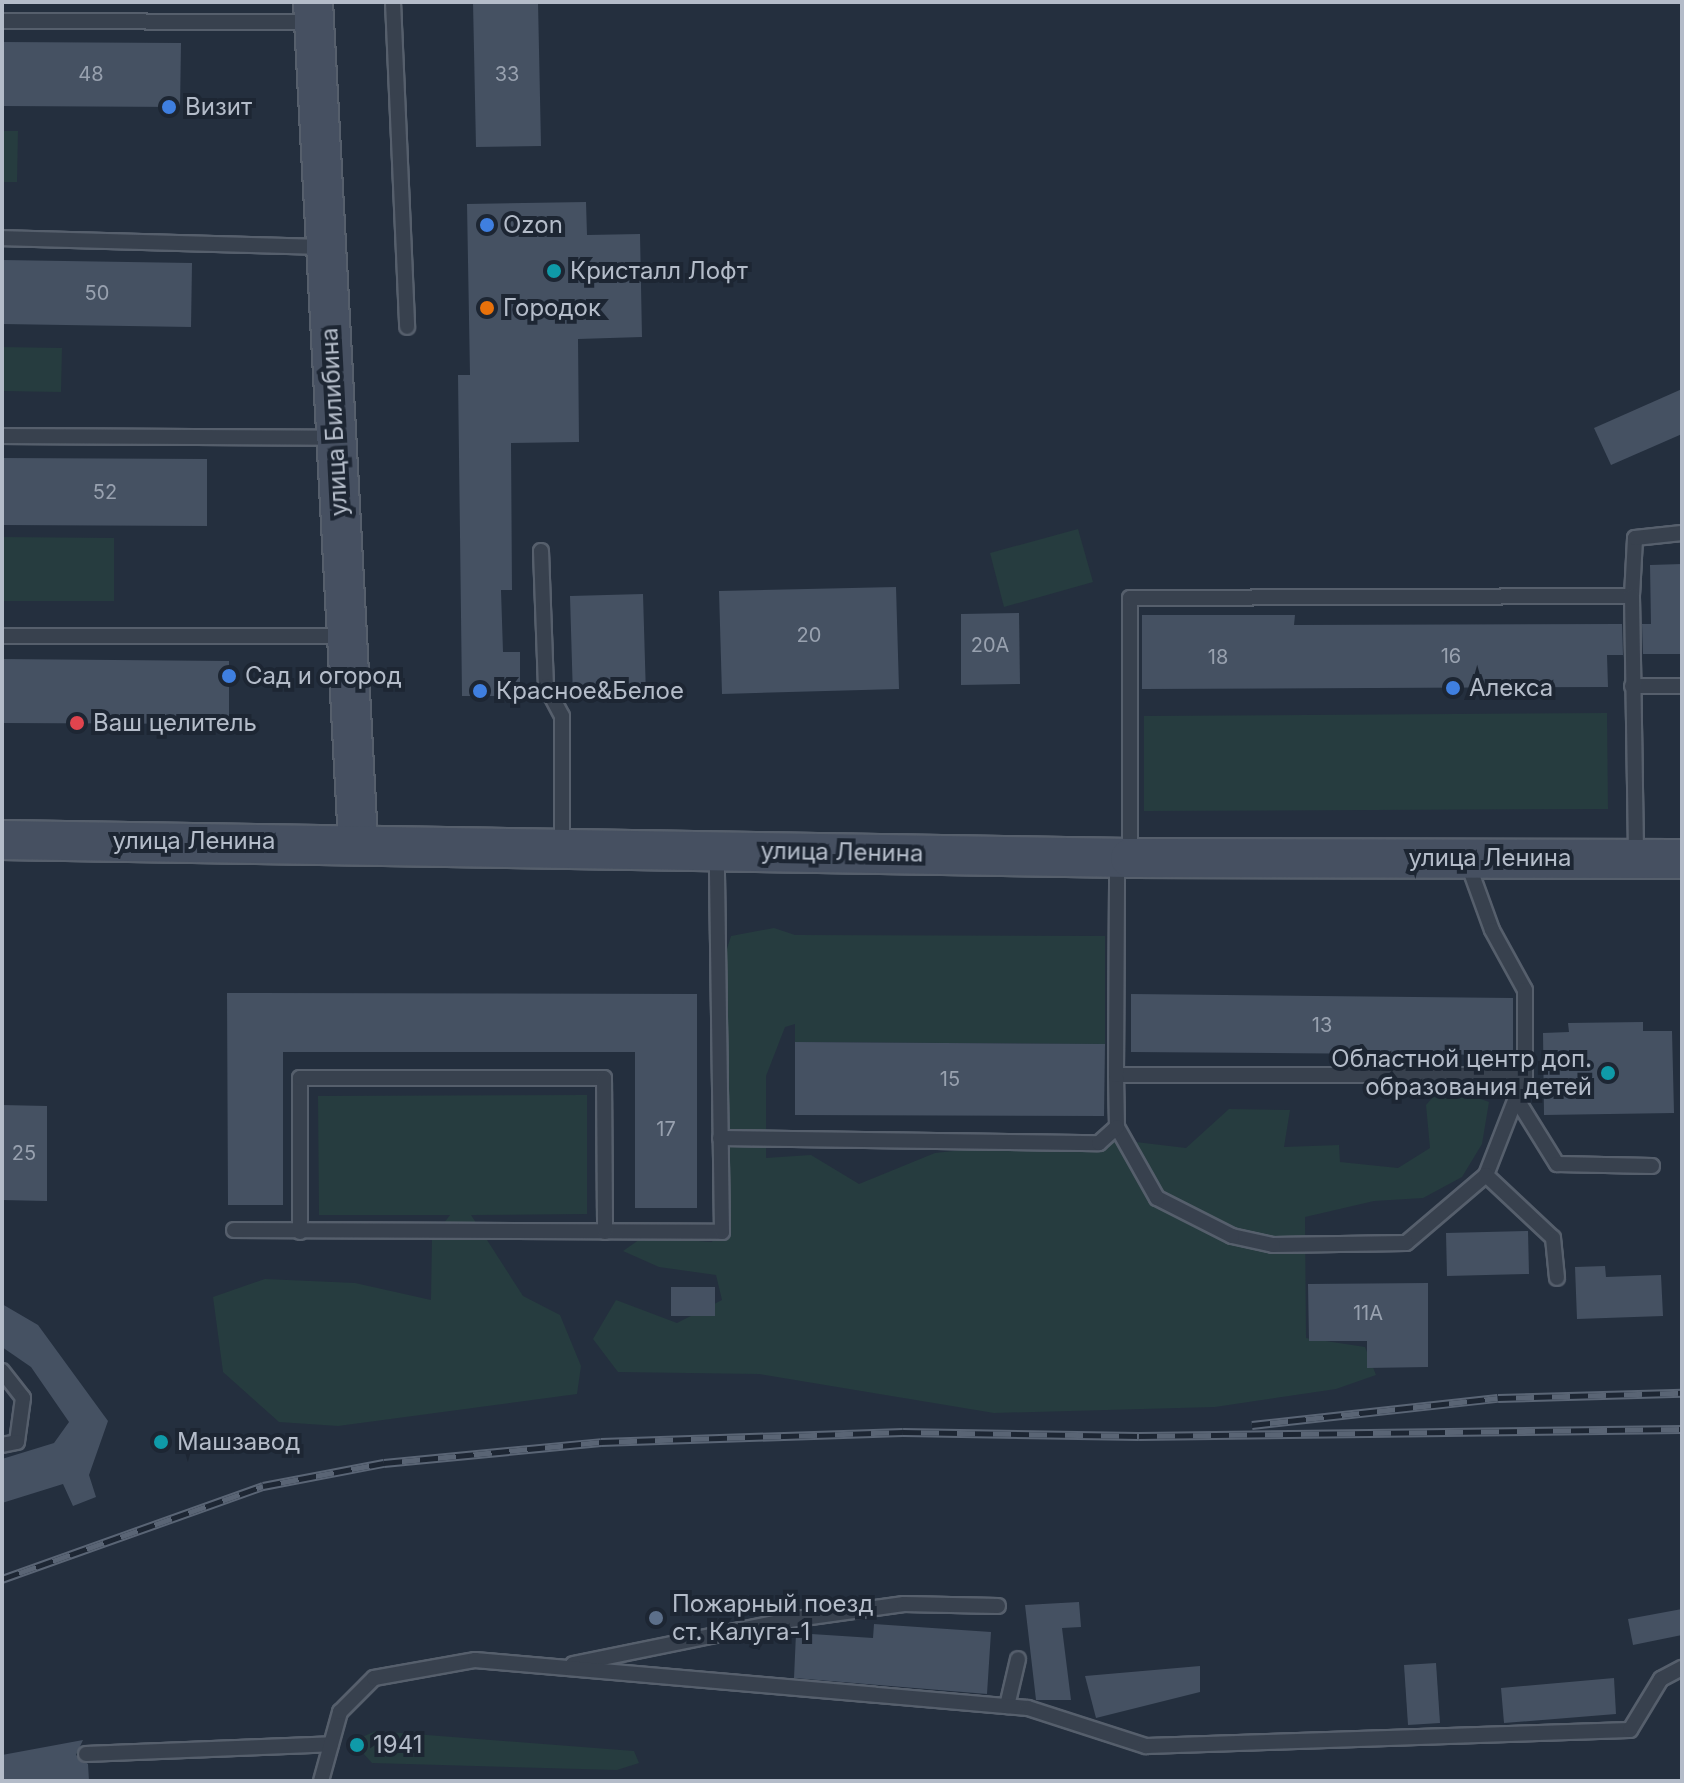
<!DOCTYPE html>
<meta charset="utf-8">
<style>
body{margin:0}
#map{position:relative;width:1684px;height:1783px;overflow:hidden;background:#242f3e;font-family:Inter,sans-serif}
div>[style]{position:absolute}
.green>*{inset:0;background:#263c3f}
.building>*{inset:0;background:#455162}
.roads{filter:drop-shadow(2px 0 #565f6c) drop-shadow(-2px 0 #565f6c) drop-shadow(0 2px #565f6c) drop-shadow(0 -2px #565f6c)}
.service>*{height:14px;margin:-7px;padding:0 7px;transform-origin:7px;border-radius:7px;background:#38414e}
.secondary>*{height:38px;margin:-19px;padding:0 19px;transform-origin:19px;border-radius:19px;background:#465061}
.rail>*{height:9px;margin-top:-4.5px;transform-origin:0;background:repeating-linear-gradient(90deg,#1d2633 0 18px,#5a6575 0 36px);box-sizing:border-box;border-block:2px solid #5a6575}
.dots>*{width:22px;height:22px;translate:-50% -50%;box-sizing:border-box;border:4px solid #1d2633;border-radius:50%}
span{translate:-50% -50%;white-space:nowrap;text-align:center;line-height:1.15;-webkit-text-stroke:8px #1d2633;paint-order:stroke}
.number-label{font-size:20px;color:#98a1af}
.number-label span{-webkit-text-stroke-width:0}
.poi-label{font-size:24px;color:#b4bcc9}
.left{translate:0 -50%;text-align:left}
.right{translate:-100% -50%;text-align:right}
.street-label{font-size:24px;color:#b4bcc9}
.frame{position:absolute;inset:0;border:4px solid #b4bcc9;pointer-events:none}
</style>
<div id="map">
<div class="green">
<i style="clip-path:polygon(2px 131px,18px 131px,17px 182px,2px 182px)"></i>
<i style="clip-path:polygon(2px 347px,62px 348px,61px 392px,2px 391px)"></i>
<i style="clip-path:polygon(1078px 529px,1093px 582px,1004px 607px,990px 553px)"></i>
<i style="clip-path:polygon(2px 537px,114px 538px,114px 601px,2px 601px)"></i>
<i style="clip-path:polygon(1607px 713px,1608px 809px,1144px 811px,1144px 716px)"></i>
<i style="clip-path:polygon(774px 928px,795px 935px,1105px 936px,1105px 1044px,795px 1042px,795px 1024px,785px 1027px,766px 1076px,766px 1158px,811px 1155px,859px 1184px,935px 1153px,1034px 1142px,1119px 1140px,1186px 1148px,1229px 1109px,1290px 1110px,1284px 1147px,1339px 1145px,1340px 1162px,1398px 1168px,1430px 1148px,1426px 1105px,1443px 1085px,1489px 1102px,1482px 1144px,1462px 1177px,1423px 1198px,1374px 1201px,1305px 1217px,1306px 1338px,1365px 1347px,1376px 1375px,1336px 1389px,1215px 1407px,994px 1413px,759px 1374px,618px 1372px,593px 1339px,616px 1300px,677px 1323px,722px 1300px,716px 1275px,659px 1267px,623px 1251px,643px 1237px,712px 1242px,729px 1193px,719px 974px,731px 936px)"></i>
<i style="clip-path:polygon(587px 1095px,587px 1214px,471px 1215px,523px 1296px,560px 1315px,581px 1366px,577px 1394px,338px 1426px,279px 1422px,223px 1372px,213px 1297px,265px 1279px,355px 1283px,431px 1300px,432px 1239px,450px 1215px,319px 1215px,318px 1096px)"></i>
<i style="clip-path:polygon(376px 1731px,634px 1751px,639px 1763px,617px 1770px,372px 1763px,362px 1752px,362px 1737px)"></i>
</div>
<div class="building">
<i style="clip-path:polygon(473px 2px,538px 2px,541px 146px,476px 147px)"></i>
<i style="clip-path:polygon(2px 42px,181px 43px,180px 107px,2px 106px)"></i>
<i style="clip-path:polygon(586px 202px,587px 235px,640px 234px,642px 337px,578px 339px,579px 442px,511px 443px,512px 590px,501px 590px,503px 652px,520px 652px,520px 696px,462px 696px,458px 375px,470px 375px,467px 204px)"></i>
<i style="clip-path:polygon(2px 260px,192px 263px,191px 327px,2px 324px)"></i>
<i style="clip-path:polygon(1682px 389px,1682px 434px,1611px 465px,1594px 428px)"></i>
<i style="clip-path:polygon(2px 458px,207px 459px,207px 526px,2px 525px)"></i>
<i style="clip-path:polygon(1682px 564px,1682px 654px,1643px 654px,1642px 624px,1651px 624px,1650px 565px)"></i>
<i style="clip-path:polygon(896px 587px,899px 689px,722px 694px,719px 591px)"></i>
<i style="clip-path:polygon(643px 594px,646px 696px,573px 698px,570px 596px)"></i>
<i style="clip-path:polygon(1019px 613px,1020px 684px,961px 685px,961px 614px)"></i>
<i style="clip-path:polygon(1142px 615px,1295px 615px,1294px 625px,1622px 624px,1623px 655px,1607px 655px,1608px 687px,1142px 689px)"></i>
<i style="clip-path:polygon(2px 659px,229px 661px,229px 724px,2px 723px)"></i>
<i style="clip-path:polygon(227px 993px,697px 994px,697px 1208px,635px 1208px,635px 1052px,283px 1052px,283px 1205px,228px 1205px)"></i>
<i style="clip-path:polygon(1131px 994px,1513px 998px,1513px 1055px,1131px 1052px)"></i>
<i style="clip-path:polygon(1643px 1022px,1643px 1031px,1672px 1031px,1674px 1113px,1544px 1115px,1543px 1033px,1569px 1032px,1568px 1023px)"></i>
<i style="clip-path:polygon(795px 1042px,1105px 1044px,1104px 1116px,795px 1115px)"></i>
<i style="clip-path:polygon(2px 1105px,47px 1106px,47px 1201px,2px 1200px)"></i>
<i style="clip-path:polygon(1528px 1231px,1529px 1274px,1447px 1276px,1446px 1233px)"></i>
<i style="clip-path:polygon(1605px 1266px,1606px 1277px,1661px 1275px,1663px 1316px,1577px 1319px,1575px 1267px)"></i>
<i style="clip-path:polygon(1428px 1283px,1428px 1367px,1367px 1368px,1367px 1341px,1309px 1341px,1308px 1284px)"></i>
<i style="clip-path:polygon(671px 1287px,715px 1287px,715px 1316px,671px 1316px)"></i>
<i style="clip-path:polygon(2px 1304px,38px 1325px,108px 1421px,89px 1475px,96px 1497px,73px 1506px,63px 1484px,2px 1503px,2px 1459px,54px 1443px,69px 1422px,31px 1367px,2px 1347px)"></i>
<i style="clip-path:polygon(1079px 1602px,1081px 1627px,1062px 1628px,1071px 1700px,1036px 1700px,1025px 1605px)"></i>
<i style="clip-path:polygon(1682px 1609px,1682px 1635px,1633px 1645px,1628px 1619px)"></i>
<i style="clip-path:polygon(874px 1624px,991px 1632px,987px 1694px,794px 1678px,796px 1633px,873px 1638px)"></i>
<i style="clip-path:polygon(1436px 1663px,1440px 1723px,1408px 1725px,1404px 1665px)"></i>
<i style="clip-path:polygon(1200px 1666px,1200px 1692px,1096px 1718px,1085px 1676px)"></i>
<i style="clip-path:polygon(1614px 1678px,1616px 1714px,1504px 1723px,1501px 1688px)"></i>
<i style="clip-path:polygon(83px 1740px,76px 1755px,88px 1764px,89px 1781px,2px 1781px,2px 1755px)"></i>
</div>
<div class="roads">
<div class="service">
<i style="left:393px;top:2px;width:325px;rotate:87.5deg"></i>
<i style="left:2px;top:21px;width:312px;rotate:0.2deg"></i>
<i style="left:2px;top:238px;width:323px;rotate:1.6deg"></i>
<i style="left:2px;top:436px;width:332px;rotate:0.3deg"></i>
<i style="left:541px;top:551px;width:135px;rotate:87.9deg"></i>
<i style="left:546px;top:686px;width:34px;rotate:62deg"></i>
<i style="left:562px;top:716px;width:130px;rotate:90deg"></i>
<i style="left:1632px;top:596px;width:58px;rotate:-87deg"></i>
<i style="left:1635px;top:538px;width:47px;rotate:-6.1deg"></i>
<i style="left:2px;top:636px;width:342px"></i>
<i style="left:1632px;top:686px;width:50px"></i>
<i style="left:1130px;top:857px;width:259px;rotate:-90deg"></i>
<i style="left:1130px;top:598px;width:502px;rotate:-0.23deg"></i>
<i style="left:1632px;top:596px;width:262px;rotate:89.1deg"></i>
<i style="left:1467px;top:861px;width:73px;rotate:70.1deg"></i>
<i style="left:1492px;top:930px;width:68px;rotate:61.2deg"></i>
<i style="left:1525px;top:990px;width:85px;rotate:90deg"></i>
<i style="left:1116px;top:1075px;width:409px"></i>
<i style="left:1525px;top:1075px;width:107px;rotate:111.3deg"></i>
<i style="left:1486px;top:1175px;width:105px;rotate:139.6deg"></i>
<i style="left:1406px;top:1243px;width:133px;rotate:179.1deg"></i>
<i style="left:1273px;top:1245px;width:42px;rotate:-167.6deg"></i>
<i style="left:1232px;top:1236px;width:84px;rotate:-153.1deg"></i>
<i style="left:1157px;top:1198px;width:81px;rotate:-119.4deg"></i>
<i style="left:1117px;top:1127px;width:52px;rotate:-91.1deg"></i>
<i style="left:1116px;top:1075px;width:214px;rotate:-89.7deg"></i>
<i style="left:1516px;top:1098px;width:78px;rotate:58.2deg"></i>
<i style="left:1557px;top:1164px;width:95px;rotate:1.2deg"></i>
<i style="left:720px;top:1138px;width:379px;rotate:0.8deg"></i>
<i style="left:1099px;top:1143px;width:24px;rotate:-42deg"></i>
<i style="left:1486px;top:1175px;width:92px;rotate:43.2deg"></i>
<i style="left:1553px;top:1238px;width:40px;rotate:84.3deg"></i>
<i style="left:234px;top:1230px;width:488px;rotate:0.2deg"></i>
<i style="left:722px;top:1232px;width:378px;rotate:-90.8deg"></i>
<i style="left:300px;top:1232px;width:154px;rotate:-90deg"></i>
<i style="left:300px;top:1078px;width:304px"></i>
<i style="left:604px;top:1078px;width:154px;rotate:89.6deg"></i>
<i style="left:2px;top:1371px;width:34px;rotate:52deg"></i>
<i style="left:23px;top:1398px;width:44px;rotate:97.8deg"></i>
<i style="left:17px;top:1442px;width:15px;rotate:169deg"></i>
<i style="left:573px;top:1664px;width:220px;rotate:-11.5deg"></i>
<i style="left:789px;top:1620px;width:116px;rotate:-7.9deg"></i>
<i style="left:904px;top:1604px;width:94px;rotate:1.2deg"></i>
<i style="left:1007px;top:1706px;width:48px;rotate:-76.8deg"></i>
<i style="left:86px;top:1754px;width:245px;rotate:-2.3deg"></i>
<i style="left:321px;top:1781px;width:72px;rotate:-74.6deg"></i>
<i style="left:340px;top:1712px;width:48px;rotate:-45deg"></i>
<i style="left:374px;top:1678px;width:103px;rotate:-10.1deg"></i>
<i style="left:475px;top:1660px;width:555px;rotate:4.96deg"></i>
<i style="left:1028px;top:1708px;width:124px;rotate:17.9deg"></i>
<i style="left:1146px;top:1746px;width:484px;rotate:-1.9deg"></i>
<i style="left:1630px;top:1730px;width:60px;rotate:-58.7deg"></i>
<i style="left:1661px;top:1679px;width:24px;rotate:-28deg"></i>
</div>
<div class="secondary">
<i style="left:313px;top:2px;width:841px;rotate:86.93deg"></i>
<i style="left:2px;top:840px;width:1128px;rotate:0.91deg"></i>
<i style="left:1130px;top:858px;width:552px;rotate:0.1deg"></i>
</div>
</div>
<div class="rail">
<i style="left:1252px;top:1425px;width:247px;rotate:-6.3deg"></i>
<i style="left:1498px;top:1398px;width:184px;rotate:-1.6deg"></i>
<i style="left:2px;top:1579px;width:277px;rotate:-19.6deg"></i>
<i style="left:263px;top:1486px;width:123px;rotate:-10.8deg"></i>
<i style="left:384px;top:1463px;width:218px;rotate:-5.5deg"></i>
<i style="left:601px;top:1442px;width:302px;rotate:-1.9deg"></i>
<i style="left:903px;top:1432px;width:236px;rotate:1deg"></i>
<i style="left:1139px;top:1436px;width:543px;rotate:-0.74deg"></i>
</div>
<div class="dots">
<i style="left:169px;top:107px;background:#3f7fe0"></i>
<i style="left:487px;top:225px;background:#3f7fe0"></i>
<i style="left:554px;top:271px;background:#0f9aa8"></i>
<i style="left:487px;top:308px;background:#e8710a"></i>
<i style="left:229px;top:676px;background:#3f7fe0"></i>
<i style="left:1453px;top:688px;background:#3f7fe0"></i>
<i style="left:480px;top:691px;background:#3f7fe0"></i>
<i style="left:77px;top:723px;background:#e0444e"></i>
<i style="left:1608px;top:1073px;background:#0f9aa8"></i>
<i style="left:161px;top:1442px;background:#0f9aa8"></i>
<i style="left:656px;top:1618px;background:#5c6f8a"></i>
<i style="left:357px;top:1745px;background:#0f9aa8"></i>
</div>
<div class="number-label">
<span style="left:91px;top:74px">48</span>
<span style="left:507px;top:74px">33</span>
<span style="left:97px;top:293px">50</span>
<span style="left:105px;top:492px">52</span>
<span style="left:809px;top:635px">20</span>
<span style="left:990px;top:645px">20А</span>
<span style="left:1451px;top:656px">16</span>
<span style="left:1218px;top:657px">18</span>
<span style="left:1322px;top:1025px">13</span>
<span style="left:950px;top:1079px">15</span>
<span style="left:666px;top:1129px">17</span>
<span style="left:24px;top:1153px">25</span>
<span style="left:1368px;top:1313px">11А</span>
</div>
<div class="poi-label">
<span class="left" style="left:185px;top:107px">Визит</span>
<span class="left" style="left:503px;top:225px">Ozon</span>
<span class="left" style="left:570px;top:271px">Кристалл Лофт</span>
<span class="left" style="left:503px;top:308px">Городок</span>
<span class="left" style="left:245px;top:676px">Сад и огород</span>
<span class="left" style="left:1469px;top:688px">Алекса</span>
<span class="left" style="left:496px;top:691px">Красное&amp;Белое</span>
<span class="left" style="left:93px;top:723px">Ваш целитель</span>
<span class="right" style="left:1592px;top:1073px">Областной центр доп.<br>образования детей</span>
<span class="left" style="left:177px;top:1442px">Машзавод</span>
<span class="left" style="left:672px;top:1618px">Пожарный поезд<br>ст. Калуга-1</span>
<span class="left" style="left:373px;top:1745px">1941</span>
</div>
<div class="street-label">
<span style="left:334px;top:422px;rotate:-93deg">улица Билибина</span>
<span style="left:194px;top:841px">улица Ленина</span>
<span style="left:842px;top:852px;rotate:1deg">улица Ленина</span>
<span style="left:1490px;top:858px">улица Ленина</span>
</div>
<div class="frame"></div>
</div>
